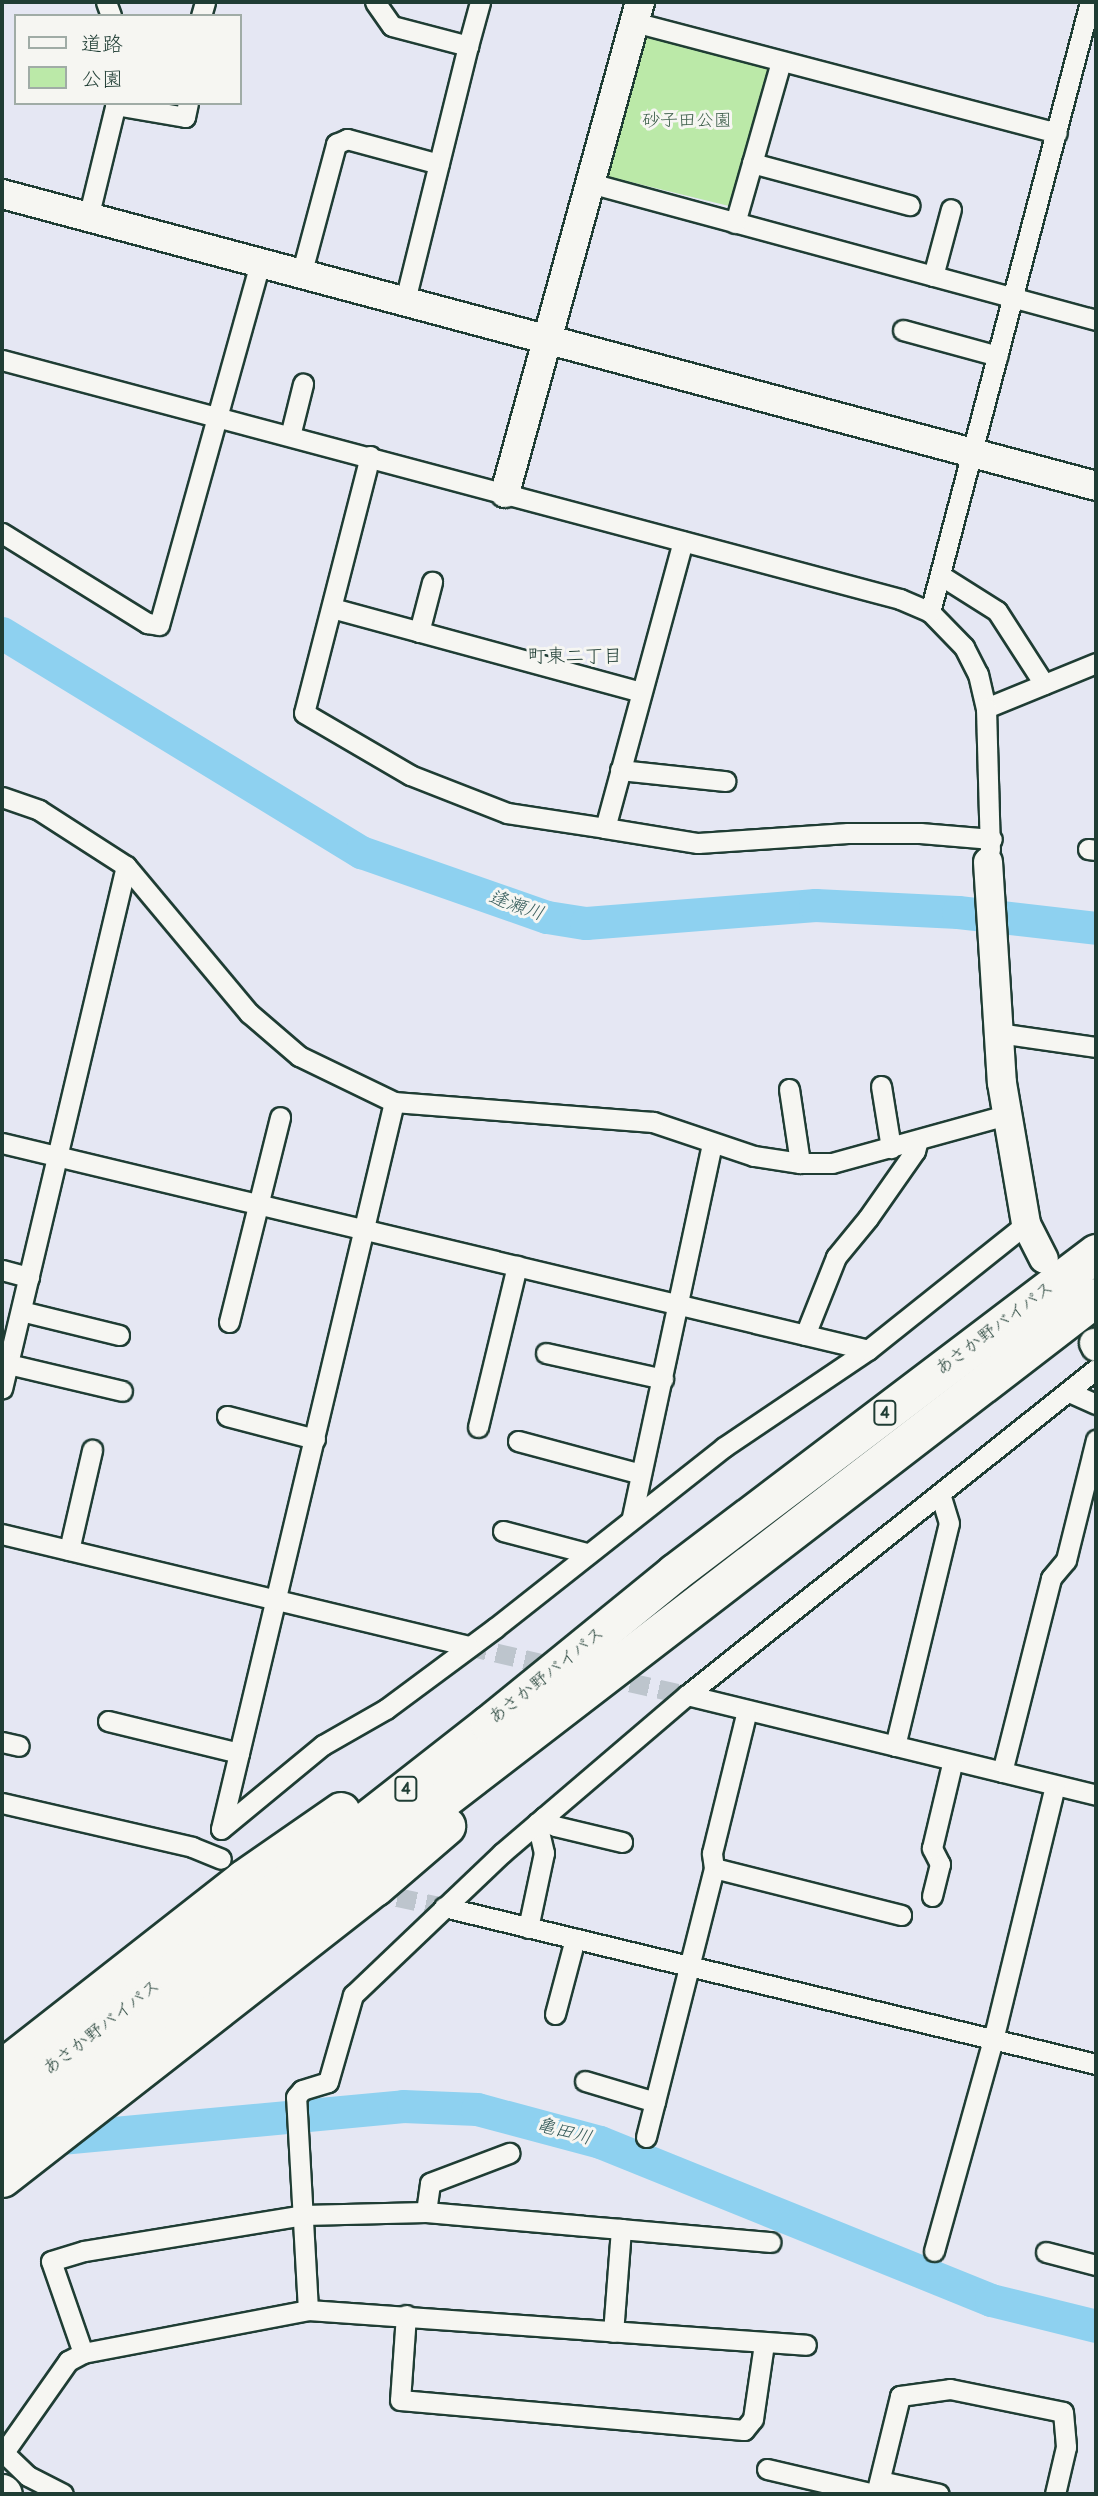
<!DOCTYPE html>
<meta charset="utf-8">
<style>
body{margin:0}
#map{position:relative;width:1098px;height:2496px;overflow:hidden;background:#e5e7f3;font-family:Pangolin,"Klee One",sans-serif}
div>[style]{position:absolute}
.green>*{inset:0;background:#bbe9a8}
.river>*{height:33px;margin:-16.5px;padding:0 16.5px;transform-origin:16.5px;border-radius:16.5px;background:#8ed1f0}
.street-tunnel>*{height:19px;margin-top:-9.5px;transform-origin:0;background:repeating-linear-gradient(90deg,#bdc5cd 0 19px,transparent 0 29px)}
.roads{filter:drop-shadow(2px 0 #1f3d34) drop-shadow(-2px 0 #1f3d34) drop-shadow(0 2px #1f3d34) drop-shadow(0 -2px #1f3d34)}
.street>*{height:19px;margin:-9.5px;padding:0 9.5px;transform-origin:9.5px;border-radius:9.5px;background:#f6f6f2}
.secondary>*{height:28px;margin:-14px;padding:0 14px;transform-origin:14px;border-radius:14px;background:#f6f6f2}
.highway>*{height:37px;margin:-18.5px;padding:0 18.5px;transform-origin:18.5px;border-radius:18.5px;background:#f6f6f2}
span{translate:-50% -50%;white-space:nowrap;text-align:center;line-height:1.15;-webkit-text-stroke:6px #f6f6f2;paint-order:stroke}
.shield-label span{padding:2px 5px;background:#f6f6f2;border:2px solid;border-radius:5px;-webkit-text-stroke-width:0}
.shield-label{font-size:16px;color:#1f3d34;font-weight:700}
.park-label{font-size:18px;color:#3e5f4b}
.street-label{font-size:18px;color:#1f3d34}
.neighbourhood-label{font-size:19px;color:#1f3d34}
.water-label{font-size:19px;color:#355b5a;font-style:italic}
.frame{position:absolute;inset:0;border:4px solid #1f3d34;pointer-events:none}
.legend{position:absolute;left:14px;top:14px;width:228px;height:91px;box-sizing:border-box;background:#f6f6f2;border:2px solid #a0aca6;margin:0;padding:9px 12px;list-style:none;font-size:21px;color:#1f3d34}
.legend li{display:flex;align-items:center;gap:14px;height:35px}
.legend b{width:35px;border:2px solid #a0aca6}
</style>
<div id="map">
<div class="green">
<i style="clip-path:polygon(645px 37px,769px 65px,729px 206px,606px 176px)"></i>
</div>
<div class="river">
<i style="left:2px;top:633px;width:421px;rotate:31.4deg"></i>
<i style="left:361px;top:852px;width:197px;rotate:19.3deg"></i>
<i style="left:547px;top:917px;width:39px;rotate:9deg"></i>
<i style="left:586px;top:923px;width:230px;rotate:-4.5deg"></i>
<i style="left:815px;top:905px;width:143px;rotate:2.8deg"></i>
<i style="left:958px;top:912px;width:139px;rotate:6.6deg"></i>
<i style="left:39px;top:2140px;width:366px;rotate:-5.3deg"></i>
<i style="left:403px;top:2106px;width:74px;rotate:2.3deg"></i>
<i style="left:477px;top:2109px;width:127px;rotate:15deg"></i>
<i style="left:600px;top:2142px;width:422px;rotate:22deg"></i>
<i style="left:991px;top:2300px;width:108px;rotate:13.9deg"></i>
</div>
<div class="street-tunnel">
<i style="left:468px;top:1646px;width:93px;rotate:13deg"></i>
<i style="left:602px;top:1676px;width:87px;rotate:12.6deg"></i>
<i style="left:369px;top:1891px;width:77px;rotate:12deg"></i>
</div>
<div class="roads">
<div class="street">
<i style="left:106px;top:2px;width:15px;rotate:70deg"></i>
<i style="left:375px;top:2px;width:29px;rotate:55deg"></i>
<i style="left:392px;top:26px;width:79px;rotate:14.7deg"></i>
<i style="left:468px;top:46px;width:262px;rotate:103.9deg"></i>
<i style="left:201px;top:16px;width:15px;rotate:-74deg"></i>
<i style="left:634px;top:22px;width:437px;rotate:14.7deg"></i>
<i style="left:468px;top:46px;width:46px;rotate:-74.7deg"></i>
<i style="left:115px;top:105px;width:71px;rotate:9.7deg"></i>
<i style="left:185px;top:117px;width:14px;rotate:-78deg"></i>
<i style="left:752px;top:163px;width:163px;rotate:15deg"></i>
<i style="left:590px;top:183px;width:524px;rotate:15.15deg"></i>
<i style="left:88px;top:218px;width:118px;rotate:-76.3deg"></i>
<i style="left:735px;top:223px;width:168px;rotate:-74.1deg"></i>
<i style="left:301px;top:275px;width:136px;rotate:-75deg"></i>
<i style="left:336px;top:144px;width:12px;rotate:-24deg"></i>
<i style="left:347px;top:139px;width:95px;rotate:15.2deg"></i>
<i style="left:933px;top:276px;width:69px;rotate:-75deg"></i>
<i style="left:903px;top:330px;width:98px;rotate:15.3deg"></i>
<i style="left:2px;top:360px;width:929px;rotate:14.9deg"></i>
<i style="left:900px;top:599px;width:33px;rotate:23deg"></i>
<i style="left:930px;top:612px;width:49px;rotate:45.8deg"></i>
<i style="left:964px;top:647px;width:30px;rotate:63deg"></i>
<i style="left:978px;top:674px;width:35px;rotate:77deg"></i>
<i style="left:986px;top:708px;width:119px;rotate:-22.2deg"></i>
<i style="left:290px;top:436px;width:54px;rotate:-76deg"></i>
<i style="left:370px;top:456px;width:265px;rotate:104.4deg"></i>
<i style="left:304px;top:713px;width:123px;rotate:30.3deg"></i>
<i style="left:410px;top:775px;width:104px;rotate:21.4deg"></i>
<i style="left:507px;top:813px;width:99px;rotate:8.7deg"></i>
<i style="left:605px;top:828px;width:297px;rotate:-74.8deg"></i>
<i style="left:2px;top:533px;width:171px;rotate:31.8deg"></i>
<i style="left:147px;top:623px;width:12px;rotate:9deg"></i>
<i style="left:159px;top:625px;width:375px;rotate:-74.4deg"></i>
<i style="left:940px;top:575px;width:67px;rotate:32.3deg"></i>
<i style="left:997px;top:611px;width:87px;rotate:57.2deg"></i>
<i style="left:332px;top:608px;width:320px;rotate:15.2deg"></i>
<i style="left:930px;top:612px;width:631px;rotate:-75.3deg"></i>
<i style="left:419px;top:632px;width:52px;rotate:-75.4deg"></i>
<i style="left:986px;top:708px;width:142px;rotate:88.4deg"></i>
<i style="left:620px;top:770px;width:106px;rotate:6deg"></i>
<i style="left:2px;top:797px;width:39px;rotate:19deg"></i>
<i style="left:39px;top:810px;width:103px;rotate:32.8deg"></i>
<i style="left:126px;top:866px;width:537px;rotate:103.34deg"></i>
<i style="left:605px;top:828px;width:94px;rotate:9.2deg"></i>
<i style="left:698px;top:843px;width:150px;rotate:-3.8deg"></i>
<i style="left:848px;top:833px;width:72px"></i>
<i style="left:920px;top:833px;width:72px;rotate:4.8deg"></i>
<i style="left:1088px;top:849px;width:8px;rotate:7deg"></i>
<i style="left:126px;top:866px;width:192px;rotate:50.1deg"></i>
<i style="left:249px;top:1013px;width:66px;rotate:40.7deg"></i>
<i style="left:299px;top:1056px;width:106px;rotate:25.8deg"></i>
<i style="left:998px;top:1033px;width:99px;rotate:8.1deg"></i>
<i style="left:881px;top:1086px;width:63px;rotate:80.8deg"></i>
<i style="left:789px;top:1089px;width:75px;rotate:81.5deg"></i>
<i style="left:1006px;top:1115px;width:180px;rotate:164.6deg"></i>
<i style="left:832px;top:1163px;width:32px;rotate:180deg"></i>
<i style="left:800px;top:1163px;width:47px;rotate:-171.3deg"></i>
<i style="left:754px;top:1156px;width:107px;rotate:-161.4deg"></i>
<i style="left:653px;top:1122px;width:260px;rotate:-175.6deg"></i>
<i style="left:394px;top:1102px;width:747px;rotate:103.39deg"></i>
<i style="left:221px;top:1829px;width:132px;rotate:-39.5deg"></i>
<i style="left:323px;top:1745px;width:73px;rotate:-29.7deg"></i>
<i style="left:386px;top:1709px;width:136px;rotate:-36.6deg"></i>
<i style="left:495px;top:1628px;width:292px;rotate:-38.3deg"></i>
<i style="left:724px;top:1447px;width:174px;rotate:-34deg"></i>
<i style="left:868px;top:1350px;width:202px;rotate:-38.6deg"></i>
<i style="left:2px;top:1143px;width:890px;rotate:13.44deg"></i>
<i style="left:2px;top:1270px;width:28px;rotate:15deg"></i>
<i style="left:21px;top:1311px;width:101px;rotate:13.8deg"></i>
<i style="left:229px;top:1322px;width:211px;rotate:-76deg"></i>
<i style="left:805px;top:1335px;width:84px;rotate:-68.3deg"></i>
<i style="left:836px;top:1257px;width:50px;rotate:-50.6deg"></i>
<i style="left:868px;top:1218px;width:82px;rotate:-55deg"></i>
<i style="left:915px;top:1151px;width:11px;rotate:-75deg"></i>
<i style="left:546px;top:1353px;width:120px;rotate:12.5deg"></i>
<i style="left:8px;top:1364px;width:117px;rotate:13.3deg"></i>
<i style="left:1069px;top:1392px;width:30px;rotate:24deg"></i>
<i style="left:227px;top:1416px;width:91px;rotate:14.6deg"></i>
<i style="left:478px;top:1427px;width:166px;rotate:-76.4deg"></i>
<i style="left:518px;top:1441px;width:127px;rotate:15deg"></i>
<i style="left:632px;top:1517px;width:382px;rotate:-77.9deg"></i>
<i style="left:503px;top:1531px;width:87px;rotate:14.7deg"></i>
<i style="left:2px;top:1534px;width:479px;rotate:13.5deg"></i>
<i style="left:69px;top:1550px;width:103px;rotate:-77deg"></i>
<i style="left:687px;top:1695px;width:421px;rotate:13.7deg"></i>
<i style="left:108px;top:1721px;width:135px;rotate:13.7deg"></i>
<i style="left:2px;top:1742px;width:17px;rotate:13deg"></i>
<i style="left:895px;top:1746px;width:229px;rotate:-76.4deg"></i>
<i style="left:949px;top:1523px;width:30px;rotate:-107deg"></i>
<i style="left:1002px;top:1772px;width:200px;rotate:-75.8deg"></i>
<i style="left:1051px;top:1578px;width:23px;rotate:-50deg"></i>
<i style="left:1066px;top:1560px;width:124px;rotate:-76deg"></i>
<i style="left:2px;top:1803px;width:195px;rotate:13deg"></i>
<i style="left:192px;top:1847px;width:31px;rotate:22deg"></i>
<i style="left:544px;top:1817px;width:14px;rotate:39deg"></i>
<i style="left:555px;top:1826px;width:69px;rotate:13.4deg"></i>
<i style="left:714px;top:1868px;width:193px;rotate:14.1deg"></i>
<i style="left:932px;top:1896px;width:33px;rotate:-76deg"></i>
<i style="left:940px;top:1864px;width:18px;rotate:-117deg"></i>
<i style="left:932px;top:1848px;width:90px;rotate:-76.6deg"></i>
<i style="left:444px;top:1907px;width:671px;rotate:13.54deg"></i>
<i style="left:528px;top:1928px;width:77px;rotate:-78deg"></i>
<i style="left:544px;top:1853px;width:31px;rotate:-103deg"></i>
<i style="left:555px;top:2014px;width:78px;rotate:-75.1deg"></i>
<i style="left:585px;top:2081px;width:73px;rotate:16.7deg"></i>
<i style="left:646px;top:2137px;width:277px;rotate:-75.8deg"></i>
<i style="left:714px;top:1868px;width:15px;rotate:-98deg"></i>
<i style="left:712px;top:1853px;width:147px;rotate:-76.2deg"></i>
<i style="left:426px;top:2212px;width:29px;rotate:-82deg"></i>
<i style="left:430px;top:2183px;width:85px;rotate:-20.8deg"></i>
<i style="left:621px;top:2229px;width:150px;rotate:5deg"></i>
<i style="left:934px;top:2251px;width:219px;rotate:-74.4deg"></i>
<i style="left:993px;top:2040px;width:262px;rotate:-76.3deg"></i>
<i style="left:1046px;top:2252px;width:52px;rotate:14.6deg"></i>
<i style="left:308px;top:2310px;width:213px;rotate:-93.2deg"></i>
<i style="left:296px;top:2097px;width:9px;rotate:-49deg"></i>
<i style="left:302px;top:2090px;width:27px;rotate:-17deg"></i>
<i style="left:328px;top:2082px;width:91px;rotate:-74deg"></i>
<i style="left:353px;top:1995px;width:206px;rotate:-43.6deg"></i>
<i style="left:502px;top:1853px;width:243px;rotate:-40.5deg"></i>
<i style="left:687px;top:1695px;width:523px;rotate:-38.56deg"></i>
<i style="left:406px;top:2315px;width:85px;rotate:94deg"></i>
<i style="left:400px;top:2400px;width:345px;rotate:5deg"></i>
<i style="left:744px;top:2430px;width:14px;rotate:-51deg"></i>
<i style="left:753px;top:2419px;width:76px;rotate:-81.7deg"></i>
<i style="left:83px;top:2353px;width:97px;rotate:-109.2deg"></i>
<i style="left:51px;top:2261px;width:34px;rotate:-17deg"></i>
<i style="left:84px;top:2251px;width:222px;rotate:-9.3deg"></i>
<i style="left:303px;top:2215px;width:123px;rotate:-1.4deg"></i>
<i style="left:426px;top:2212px;width:196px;rotate:5deg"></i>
<i style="left:621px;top:2229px;width:103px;rotate:94.4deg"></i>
<i style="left:4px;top:2453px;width:33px;rotate:44deg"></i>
<i style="left:28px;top:2476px;width:39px;rotate:27deg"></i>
<i style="left:2px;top:2455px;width:115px;rotate:-54.9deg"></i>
<i style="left:68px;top:2361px;width:17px;rotate:-28deg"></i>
<i style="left:83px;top:2353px;width:229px;rotate:-10.8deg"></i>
<i style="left:308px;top:2310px;width:499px;rotate:4deg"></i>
<i style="left:767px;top:2469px;width:110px;rotate:13.2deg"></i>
<i style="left:880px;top:2481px;width:60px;rotate:12.4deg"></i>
<i style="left:876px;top:2494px;width:101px;rotate:-76.2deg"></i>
<i style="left:900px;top:2396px;width:50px;rotate:-8deg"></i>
<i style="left:950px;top:2389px;width:115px;rotate:11.5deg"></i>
<i style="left:1063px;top:2412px;width:35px;rotate:85deg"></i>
<i style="left:1066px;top:2447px;width:48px;rotate:103.2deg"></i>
</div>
<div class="secondary">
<i style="left:2px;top:194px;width:1132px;rotate:14.94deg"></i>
<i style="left:505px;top:493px;width:509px;rotate:-74.63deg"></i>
<i style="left:988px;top:862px;width:221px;rotate:86.4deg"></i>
<i style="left:1002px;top:1083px;width:143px;rotate:80.3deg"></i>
<i style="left:1026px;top:1224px;width:39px;rotate:63deg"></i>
<i style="left:1094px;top:1343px;width:4px;rotate:63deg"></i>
</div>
<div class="highway">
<i style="left:2px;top:2068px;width:306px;rotate:-38.1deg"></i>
<i style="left:243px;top:1879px;width:119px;rotate:-34.8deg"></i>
<i style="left:2px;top:2105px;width:618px;rotate:-38.04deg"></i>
<i style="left:489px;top:1724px;width:239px;rotate:-39.2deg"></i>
<i style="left:674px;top:1573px;width:530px;rotate:-37.17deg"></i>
<i style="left:2px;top:2139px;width:1381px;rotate:-37.58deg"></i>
<i style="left:2px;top:2178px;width:473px;rotate:-38deg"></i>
<i style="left:375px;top:1887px;width:94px;rotate:-40.7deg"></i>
<i style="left:2px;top:2493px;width:1px;rotate:45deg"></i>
</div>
</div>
<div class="shield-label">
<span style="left:885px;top:1413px">4</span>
<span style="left:406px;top:1789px">4</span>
</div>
<div class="park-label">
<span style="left:687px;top:121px">砂子田公園</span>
</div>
<div class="street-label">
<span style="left:995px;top:1329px;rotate:-37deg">あさか野バイパス</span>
<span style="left:547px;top:1676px;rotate:-39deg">あさか野バイパス</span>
<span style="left:102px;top:2028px;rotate:-38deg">あさか野バイパス</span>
</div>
<div class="neighbourhood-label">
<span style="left:575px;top:657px">町東二丁目</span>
</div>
<div class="water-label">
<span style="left:516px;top:906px;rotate:19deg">逢瀬川</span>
<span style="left:564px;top:2132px;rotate:15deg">亀田川</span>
</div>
<div class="frame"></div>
<ul class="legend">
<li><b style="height:9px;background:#f6f6f2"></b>道路</li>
<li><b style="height:19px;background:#bbe9a8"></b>公園</li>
</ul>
</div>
